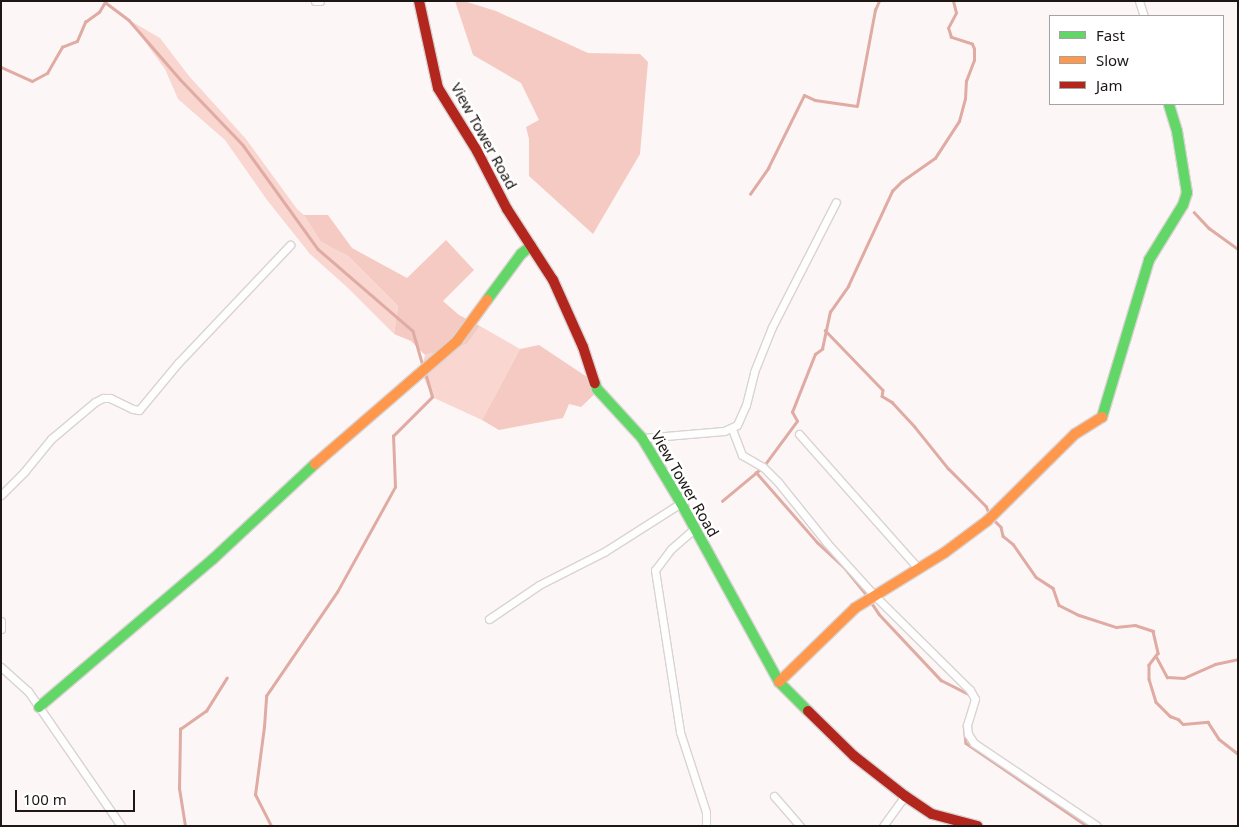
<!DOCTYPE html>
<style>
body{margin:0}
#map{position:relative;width:1239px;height:827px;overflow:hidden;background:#fcf7f6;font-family:"Noto Sans",sans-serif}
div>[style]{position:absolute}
.green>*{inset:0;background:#f9d6d0}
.forest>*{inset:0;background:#f5cac2}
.stream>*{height:2.5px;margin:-1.25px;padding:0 1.25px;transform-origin:1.25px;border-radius:1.25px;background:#dfaba3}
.roads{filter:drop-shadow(1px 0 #d9d3d2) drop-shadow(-1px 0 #d9d3d2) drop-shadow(0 1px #d9d3d2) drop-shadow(0 -1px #d9d3d2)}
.street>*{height:7px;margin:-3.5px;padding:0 3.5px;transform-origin:3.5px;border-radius:3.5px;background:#fffefe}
.fast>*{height:10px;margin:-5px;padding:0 5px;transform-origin:5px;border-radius:5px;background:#63d668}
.slow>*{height:10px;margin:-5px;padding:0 5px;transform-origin:5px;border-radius:5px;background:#ff974d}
.jam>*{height:10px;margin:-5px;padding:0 5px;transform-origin:5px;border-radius:5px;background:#b3261e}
span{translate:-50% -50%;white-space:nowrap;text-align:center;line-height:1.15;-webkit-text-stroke:5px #fff;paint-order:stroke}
.street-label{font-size:15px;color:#1d1716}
.frame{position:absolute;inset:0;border:2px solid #1d1716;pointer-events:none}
.legend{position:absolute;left:1049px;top:15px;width:175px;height:90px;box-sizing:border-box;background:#fff;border:1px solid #a5a2a2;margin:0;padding:6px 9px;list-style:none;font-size:15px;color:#1d1716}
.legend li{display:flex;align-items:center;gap:10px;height:25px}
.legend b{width:25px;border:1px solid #a5a2a2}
.scale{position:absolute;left:15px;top:790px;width:120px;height:22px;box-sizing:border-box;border:2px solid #1d1716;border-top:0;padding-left:6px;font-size:15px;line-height:18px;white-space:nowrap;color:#1d1716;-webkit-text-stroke:4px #fff;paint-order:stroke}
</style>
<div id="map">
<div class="green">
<i style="clip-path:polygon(129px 20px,160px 38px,189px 76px,246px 139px,297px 209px,304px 215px,321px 242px,348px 256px,398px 306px,394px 334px,348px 288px,310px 254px,267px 200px,225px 140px,178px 99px,165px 69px)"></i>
<i style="clip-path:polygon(480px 326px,520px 349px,482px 420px,432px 397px,421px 371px,425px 355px,467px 344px)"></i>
</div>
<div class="forest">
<i style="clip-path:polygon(455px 1px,464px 1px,496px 11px,588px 53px,640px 54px,648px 62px,640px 154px,593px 234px,529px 176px,529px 139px,526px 127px,539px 120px,521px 83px,473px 55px)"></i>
<i style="clip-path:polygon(304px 215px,328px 215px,352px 248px,407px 278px,446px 240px,474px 270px,443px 301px,459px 315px,480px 326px,467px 344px,425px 355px,411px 341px,394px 334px,398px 306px,348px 256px,321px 242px)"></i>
<i style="clip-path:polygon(539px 345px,602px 387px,581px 407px,569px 404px,563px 418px,499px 430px,482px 420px,520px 349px)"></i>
</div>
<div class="stream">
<i style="left:1px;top:67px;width:34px;rotate:24deg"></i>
<i style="left:32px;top:81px;width:17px;rotate:-28deg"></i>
<i style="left:47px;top:73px;width:30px;rotate:-60deg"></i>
<i style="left:62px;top:47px;width:16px;rotate:-22deg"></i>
<i style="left:77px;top:41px;width:21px;rotate:-67deg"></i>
<i style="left:85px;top:22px;width:17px;rotate:-36deg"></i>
<i style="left:99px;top:12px;width:12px;rotate:-59deg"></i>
<i style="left:105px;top:2px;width:30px;rotate:37deg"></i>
<i style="left:129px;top:20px;width:78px;rotate:49.2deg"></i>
<i style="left:180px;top:79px;width:91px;rotate:46.3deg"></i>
<i style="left:243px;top:145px;width:128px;rotate:54.2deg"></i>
<i style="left:318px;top:249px;width:125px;rotate:40.8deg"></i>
<i style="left:413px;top:331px;width:36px;rotate:74deg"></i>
<i style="left:750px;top:194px;width:32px;rotate:-55deg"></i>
<i style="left:768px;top:168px;width:81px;rotate:-63.7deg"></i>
<i style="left:804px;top:95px;width:12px;rotate:24deg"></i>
<i style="left:815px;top:100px;width:42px;rotate:8.1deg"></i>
<i style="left:857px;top:106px;width:98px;rotate:-79.4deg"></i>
<i style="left:875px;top:10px;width:10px;rotate:-66deg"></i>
<i style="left:1194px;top:212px;width:22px;rotate:47deg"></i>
<i style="left:1209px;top:228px;width:36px;rotate:36deg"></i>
<i style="left:825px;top:330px;width:83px;rotate:46deg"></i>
<i style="left:883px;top:390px;width:6px;rotate:99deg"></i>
<i style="left:882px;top:396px;width:12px;rotate:31deg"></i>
<i style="left:892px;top:402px;width:34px;rotate:47deg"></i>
<i style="left:915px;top:427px;width:53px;rotate:51.2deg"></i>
<i style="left:948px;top:468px;width:54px;rotate:45deg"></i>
<i style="left:986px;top:506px;width:10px;rotate:66deg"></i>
<i style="left:756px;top:472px;width:93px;rotate:48.9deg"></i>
<i style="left:817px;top:542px;width:37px;rotate:43deg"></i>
<i style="left:844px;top:567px;width:38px;rotate:51deg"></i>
<i style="left:722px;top:501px;width:53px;rotate:-39.7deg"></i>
<i style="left:763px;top:467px;width:57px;rotate:-53.5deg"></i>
<i style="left:797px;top:421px;width:10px;rotate:-119deg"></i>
<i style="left:792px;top:412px;width:62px;rotate:-68.4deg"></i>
<i style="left:815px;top:354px;width:9px;rotate:-36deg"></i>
<i style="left:822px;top:349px;width:38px;rotate:-78deg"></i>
<i style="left:830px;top:312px;width:32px;rotate:-55deg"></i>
<i style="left:848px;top:286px;width:105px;rotate:-65.1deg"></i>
<i style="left:892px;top:191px;width:14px;rotate:-45deg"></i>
<i style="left:902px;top:181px;width:40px;rotate:-34.9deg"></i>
<i style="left:935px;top:158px;width:44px;rotate:-57deg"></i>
<i style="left:959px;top:121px;width:23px;rotate:-75deg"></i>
<i style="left:965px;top:99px;width:18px;rotate:-87deg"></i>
<i style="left:966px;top:81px;width:22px;rotate:-69deg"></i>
<i style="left:974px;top:60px;width:11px;rotate:-90deg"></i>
<i style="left:974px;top:49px;width:5px;rotate:-112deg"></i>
<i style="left:972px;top:44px;width:22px;rotate:-162deg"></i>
<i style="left:951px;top:37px;width:9px;rotate:-108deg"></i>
<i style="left:948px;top:28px;width:17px;rotate:-62deg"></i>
<i style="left:956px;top:13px;width:12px;rotate:-104deg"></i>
<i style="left:993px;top:519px;width:11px;rotate:45deg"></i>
<i style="left:1001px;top:527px;width:9px;rotate:77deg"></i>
<i style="left:1003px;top:536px;width:13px;rotate:39deg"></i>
<i style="left:1013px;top:544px;width:40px;rotate:55.1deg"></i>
<i style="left:1036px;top:577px;width:20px;rotate:33deg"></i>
<i style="left:1053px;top:588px;width:18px;rotate:71deg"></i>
<i style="left:1059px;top:605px;width:22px;rotate:27deg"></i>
<i style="left:1079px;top:615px;width:39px;rotate:18deg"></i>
<i style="left:1116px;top:627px;width:19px;rotate:-6deg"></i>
<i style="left:1135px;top:625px;width:19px;rotate:18deg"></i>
<i style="left:1153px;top:631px;width:23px;rotate:77deg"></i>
<i style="left:1158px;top:653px;width:15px;rotate:127deg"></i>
<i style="left:1149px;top:665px;width:14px;rotate:90deg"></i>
<i style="left:1149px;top:679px;width:24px;rotate:73deg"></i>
<i style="left:1156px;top:702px;width:20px;rotate:45deg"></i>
<i style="left:1170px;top:716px;width:9px;rotate:21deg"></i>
<i style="left:1178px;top:719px;width:7px;rotate:45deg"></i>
<i style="left:1183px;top:724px;width:25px;rotate:-5deg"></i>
<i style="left:1208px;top:722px;width:20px;rotate:57deg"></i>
<i style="left:1219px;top:739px;width:24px;rotate:38deg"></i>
<i style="left:871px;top:602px;width:14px;rotate:56deg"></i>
<i style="left:879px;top:614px;width:91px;rotate:46.8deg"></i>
<i style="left:941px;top:680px;width:33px;rotate:27deg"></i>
<i style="left:1156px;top:656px;width:24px;rotate:62deg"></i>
<i style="left:1167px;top:677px;width:17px;rotate:3deg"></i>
<i style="left:1184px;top:678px;width:34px;rotate:-24deg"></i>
<i style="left:1215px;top:664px;width:24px;rotate:-12deg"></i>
<i style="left:964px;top:725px;width:18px;rotate:84deg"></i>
<i style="left:966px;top:743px;width:147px;rotate:34.4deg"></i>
<i style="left:185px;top:826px;width:37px;rotate:-99deg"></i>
<i style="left:179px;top:789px;width:60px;rotate:-89deg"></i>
<i style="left:180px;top:729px;width:32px;rotate:-35deg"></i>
<i style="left:206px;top:711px;width:39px;rotate:-58deg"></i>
<i style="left:271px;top:826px;width:35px;rotate:-117deg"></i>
<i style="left:255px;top:795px;width:69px;rotate:-82.5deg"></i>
<i style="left:264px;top:727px;width:31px;rotate:-86deg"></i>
<i style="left:266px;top:696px;width:126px;rotate:-55.7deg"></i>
<i style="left:337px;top:592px;width:120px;rotate:-61.1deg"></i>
<i style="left:395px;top:487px;width:51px;rotate:-92.2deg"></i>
<i style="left:393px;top:436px;width:55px;rotate:-45deg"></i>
<i style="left:432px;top:397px;width:26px;rotate:-106deg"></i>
</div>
<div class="roads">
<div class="street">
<i style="left:315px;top:1px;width:5px"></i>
<i style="left:1139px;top:1px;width:16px;rotate:72deg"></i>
<i style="left:732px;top:429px;width:28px;rotate:69deg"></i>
<i style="left:742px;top:455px;width:24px;rotate:30deg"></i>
<i style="left:763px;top:467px;width:21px;rotate:45deg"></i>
<i style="left:778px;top:482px;width:78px;rotate:51.2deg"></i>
<i style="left:827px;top:543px;width:70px;rotate:47.9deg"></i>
<i style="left:874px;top:595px;width:135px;rotate:44.7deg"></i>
<i style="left:970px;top:690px;width:10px;rotate:61deg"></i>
<i style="left:975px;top:699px;width:27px;rotate:107deg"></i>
<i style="left:967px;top:725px;width:9px;rotate:84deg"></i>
<i style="left:968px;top:734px;width:11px;rotate:56deg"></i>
<i style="left:974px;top:743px;width:148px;rotate:34deg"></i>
<i style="left:799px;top:434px;width:179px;rotate:48.4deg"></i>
<i style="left:642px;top:438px;width:82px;rotate:-4.9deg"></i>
<i style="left:724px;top:431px;width:14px;rotate:-25deg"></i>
<i style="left:737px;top:425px;width:22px;rotate:-66deg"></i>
<i style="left:746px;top:405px;width:34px;rotate:-76deg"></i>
<i style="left:754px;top:372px;width:48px;rotate:-68.2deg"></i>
<i style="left:772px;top:327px;width:140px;rotate:-62.9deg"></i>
<i style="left:1px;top:495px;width:33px;rotate:-45deg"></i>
<i style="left:24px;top:472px;width:43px;rotate:-50.7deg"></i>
<i style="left:51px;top:439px;width:57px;rotate:-40.1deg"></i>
<i style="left:95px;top:402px;width:9px;rotate:-27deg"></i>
<i style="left:103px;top:398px;width:7px"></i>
<i style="left:110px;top:398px;width:25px;rotate:26deg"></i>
<i style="left:133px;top:409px;width:6px;rotate:9deg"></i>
<i style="left:139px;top:410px;width:61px;rotate:-50.3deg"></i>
<i style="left:178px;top:363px;width:163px;rotate:-46.5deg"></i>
<i style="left:694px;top:529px;width:30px;rotate:139deg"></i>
<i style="left:671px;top:549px;width:26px;rotate:127deg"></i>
<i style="left:655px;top:570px;width:164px;rotate:81.2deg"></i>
<i style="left:680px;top:732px;width:84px;rotate:72deg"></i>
<i style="left:706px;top:812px;width:14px;rotate:90deg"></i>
<i style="left:489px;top:619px;width:60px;rotate:-34.2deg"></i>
<i style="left:539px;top:585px;width:73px;rotate:-26.9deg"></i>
<i style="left:604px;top:552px;width:91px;rotate:-32.5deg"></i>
<i style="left:1px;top:621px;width:8px;rotate:90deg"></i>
<i style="left:1px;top:667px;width:36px;rotate:42deg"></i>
<i style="left:28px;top:691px;width:164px;rotate:55.4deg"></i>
<i style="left:774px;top:796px;width:40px;rotate:49deg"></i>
<i style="left:883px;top:826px;width:37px;rotate:-54deg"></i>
</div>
<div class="fast">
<i style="left:487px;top:300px;width:57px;rotate:-53.5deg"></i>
<i style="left:521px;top:254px;width:13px;rotate:-39deg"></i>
<i style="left:595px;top:383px;width:6px;rotate:72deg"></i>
<i style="left:597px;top:389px;width:67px;rotate:47.4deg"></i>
<i style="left:642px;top:438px;width:76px;rotate:59deg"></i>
<i style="left:681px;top:503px;width:204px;rotate:61.3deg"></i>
<i style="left:779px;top:682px;width:41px;rotate:45deg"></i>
<i style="left:1102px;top:417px;width:164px;rotate:-73.3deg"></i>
<i style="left:1149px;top:260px;width:65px;rotate:-58.3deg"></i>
<i style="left:1183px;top:205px;width:13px;rotate:-72deg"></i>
<i style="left:1187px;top:193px;width:63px;rotate:-99.2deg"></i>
<i style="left:1177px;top:131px;width:28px;rotate:-107deg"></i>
<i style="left:39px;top:707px;width:228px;rotate:-40.4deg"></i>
<i style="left:213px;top:559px;width:139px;rotate:-43deg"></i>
</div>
<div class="slow">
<i style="left:315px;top:464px;width:188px;rotate:-40.9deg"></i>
<i style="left:457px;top:341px;width:51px;rotate:-53.8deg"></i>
<i style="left:779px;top:682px;width:106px;rotate:-44.2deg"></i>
<i style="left:855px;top:608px;width:105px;rotate:-31.7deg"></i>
<i style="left:944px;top:553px;width:54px;rotate:-36.7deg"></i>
<i style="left:987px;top:521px;width:124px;rotate:-44.7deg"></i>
<i style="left:1075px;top:434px;width:32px;rotate:-32deg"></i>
</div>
<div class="jam">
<i style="left:419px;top:1px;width:89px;rotate:77.7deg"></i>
<i style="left:438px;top:88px;width:74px;rotate:58.2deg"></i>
<i style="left:477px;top:151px;width:65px;rotate:62.7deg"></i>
<i style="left:507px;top:209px;width:85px;rotate:57.1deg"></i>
<i style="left:553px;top:280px;width:73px;rotate:65.9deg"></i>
<i style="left:583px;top:347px;width:38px;rotate:72deg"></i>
<i style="left:808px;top:711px;width:64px;rotate:44.4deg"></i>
<i style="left:854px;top:756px;width:65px;rotate:38.1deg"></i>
<i style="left:905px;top:796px;width:32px;rotate:34deg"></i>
<i style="left:932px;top:814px;width:47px;rotate:14.9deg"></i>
</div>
</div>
<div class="street-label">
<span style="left:484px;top:136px;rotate:61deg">View Tower Road</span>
<span style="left:685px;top:484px;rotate:60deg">View Tower Road</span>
</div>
<div class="frame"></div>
<ul class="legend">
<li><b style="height:6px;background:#63d668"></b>Fast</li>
<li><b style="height:6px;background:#ff974d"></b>Slow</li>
<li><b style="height:6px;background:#b3261e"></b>Jam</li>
</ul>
<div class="scale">100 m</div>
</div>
